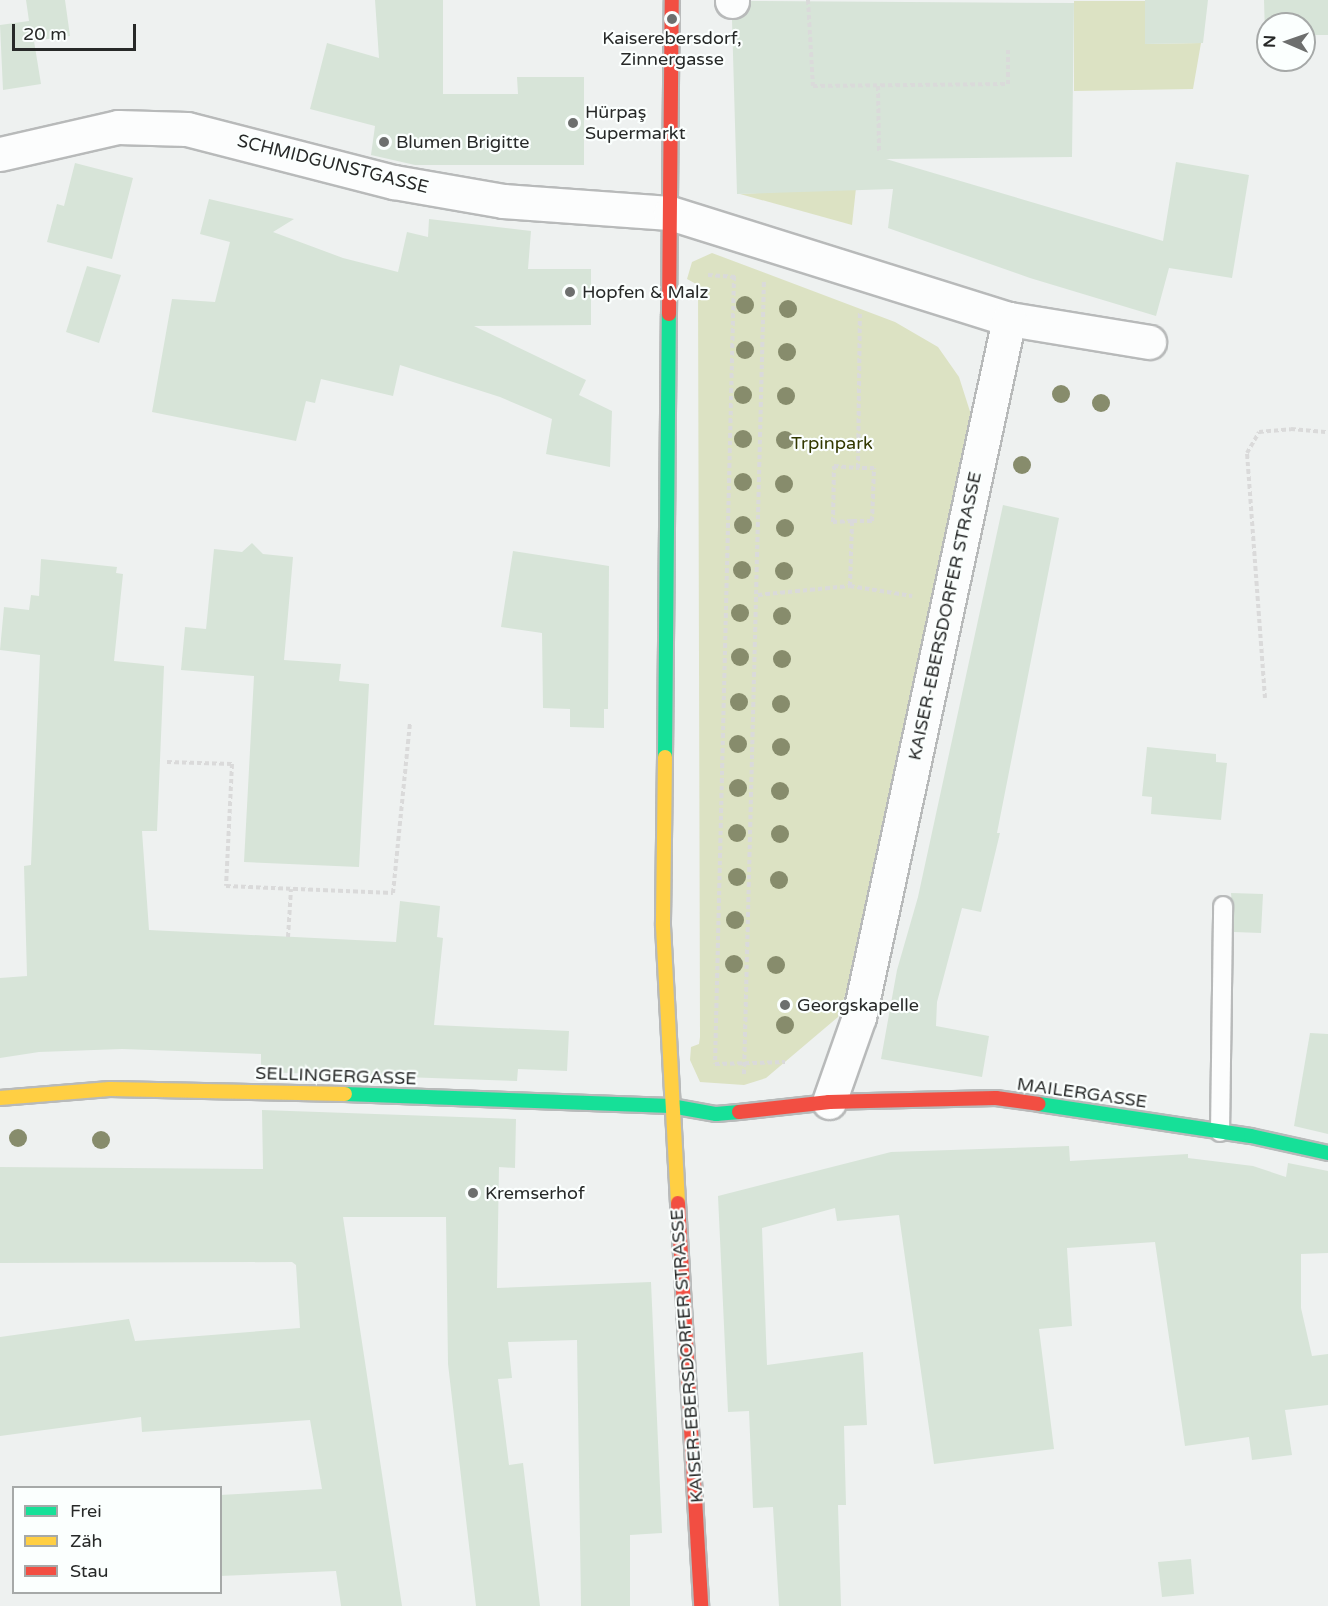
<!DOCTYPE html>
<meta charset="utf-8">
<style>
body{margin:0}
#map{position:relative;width:1328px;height:1606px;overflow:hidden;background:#eef1f0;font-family:"Varela Round",sans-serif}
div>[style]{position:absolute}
.green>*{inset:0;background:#dce2c3}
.building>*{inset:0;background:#d7e4d8}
.path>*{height:4px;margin-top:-2px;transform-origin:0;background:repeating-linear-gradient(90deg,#dadada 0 4.5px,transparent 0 7.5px)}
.roads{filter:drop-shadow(2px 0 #b8baba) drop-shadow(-2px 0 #b8baba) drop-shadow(0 2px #b8baba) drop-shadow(0 -2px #b8baba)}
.lane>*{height:18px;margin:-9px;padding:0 9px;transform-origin:9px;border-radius:9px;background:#fcfdfd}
.street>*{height:33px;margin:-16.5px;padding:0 16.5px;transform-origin:16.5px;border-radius:16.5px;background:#fcfdfd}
.fast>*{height:14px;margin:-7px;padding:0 7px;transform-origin:7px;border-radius:7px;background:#16e098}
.slow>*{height:14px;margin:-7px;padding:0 7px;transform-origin:7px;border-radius:7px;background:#ffcf43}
.jam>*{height:14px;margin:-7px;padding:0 7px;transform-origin:7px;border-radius:7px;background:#f24e42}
.trees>*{width:18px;height:18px;margin:-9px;border-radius:50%;background:#878c6c}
.dots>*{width:16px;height:16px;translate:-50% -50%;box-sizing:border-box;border:3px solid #fbfffe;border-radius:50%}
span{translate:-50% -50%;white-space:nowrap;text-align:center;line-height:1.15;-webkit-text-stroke:4.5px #fbfffe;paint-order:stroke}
.poi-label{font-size:18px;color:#272928}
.left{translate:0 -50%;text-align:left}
.street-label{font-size:18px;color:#272928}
.park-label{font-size:18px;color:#333900}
.legend{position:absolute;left:12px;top:1486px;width:210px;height:108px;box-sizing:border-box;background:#fbfffe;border:2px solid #a6a9a8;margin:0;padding:8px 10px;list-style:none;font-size:18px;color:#272928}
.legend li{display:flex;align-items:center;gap:12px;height:30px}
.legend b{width:30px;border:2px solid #a6a9a8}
.north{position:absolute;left:1256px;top:12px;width:60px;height:60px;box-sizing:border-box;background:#fbfffe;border:2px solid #a6a9a8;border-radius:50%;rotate:272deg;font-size:16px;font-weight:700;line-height:24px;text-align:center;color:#272928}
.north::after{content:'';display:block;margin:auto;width:21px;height:27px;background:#6d6f6e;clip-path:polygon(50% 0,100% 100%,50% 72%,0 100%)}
.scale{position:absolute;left:12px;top:24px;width:124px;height:27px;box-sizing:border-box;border:3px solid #272928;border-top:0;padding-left:8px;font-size:18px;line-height:21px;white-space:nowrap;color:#272928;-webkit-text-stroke:4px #fbfffe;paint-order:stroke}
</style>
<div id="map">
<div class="green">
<i style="clip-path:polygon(1074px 1px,1145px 1px,1145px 44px,1201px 43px,1193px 89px,1074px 91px)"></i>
<i style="clip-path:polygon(856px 188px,852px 225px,740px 194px)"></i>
<i style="clip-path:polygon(712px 253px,895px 322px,938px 347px,959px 377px,974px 424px,856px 961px,838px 1017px,766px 1078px,744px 1085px,700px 1082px,690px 1060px,691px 1047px,699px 1044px,700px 1037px,698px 285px,687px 279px,692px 262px)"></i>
</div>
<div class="building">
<i style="clip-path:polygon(26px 0,65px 0,70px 36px,34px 41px,41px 84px,3px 90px,0 25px,29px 21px)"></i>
<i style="clip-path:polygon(375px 0,443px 0,443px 94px,518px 94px,517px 77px,584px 77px,584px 165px,415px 165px,371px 155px,375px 126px,310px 109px,327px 43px,379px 58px)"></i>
<i style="clip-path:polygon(1145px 0,1208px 0,1203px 43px,1145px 44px)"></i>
<i style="clip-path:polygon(1264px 0,1328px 0,1328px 35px,1304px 35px,1304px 24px,1268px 24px,1268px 36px,1265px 36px)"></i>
<i style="clip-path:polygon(751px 1px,1074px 3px,1072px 157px,886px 159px,1163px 241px,1176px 162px,1249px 175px,1232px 278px,1169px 268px,1156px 316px,1030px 278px,888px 228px,893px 189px,737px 194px,732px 20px,742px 17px)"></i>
<i style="clip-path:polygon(75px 163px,133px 178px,112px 259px,47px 242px,57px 204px,64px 206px)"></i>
<i style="clip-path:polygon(209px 199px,294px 219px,273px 232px,343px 258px,398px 272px,407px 232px,428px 237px,429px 219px,531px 231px,528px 269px,591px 269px,591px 325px,474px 326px,586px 380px,579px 395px,612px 411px,610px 467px,546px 454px,552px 419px,500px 397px,400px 365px,393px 396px,321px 379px,315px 403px,306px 401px,296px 441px,152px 412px,172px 299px,215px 302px,230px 242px,200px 234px)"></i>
<i style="clip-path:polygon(87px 266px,121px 275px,99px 343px,66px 332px)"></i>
<i style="clip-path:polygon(1003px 505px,1059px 518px,997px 833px,1000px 833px,981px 912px,962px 908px,937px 1002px,936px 1026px,989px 1036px,982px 1077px,881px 1059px,897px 970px,918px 897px)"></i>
<i style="clip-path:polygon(252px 543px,263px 554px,293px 557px,284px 660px,341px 664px,339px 681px,369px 684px,359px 867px,244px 862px,254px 676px,181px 670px,185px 627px,206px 629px,214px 549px,242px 552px)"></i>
<i style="clip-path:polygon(513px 551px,609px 566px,608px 709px,604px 709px,604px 728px,570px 727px,570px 709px,543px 708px,542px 633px,501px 627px)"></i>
<i style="clip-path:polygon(41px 559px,117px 567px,116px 573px,123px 574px,114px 661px,164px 666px,157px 831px,142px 831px,149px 930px,396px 942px,400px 901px,440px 906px,437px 937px,443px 938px,434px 1025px,569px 1031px,567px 1071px,518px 1069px,517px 1081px,261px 1072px,261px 1054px,122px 1049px,39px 1052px,0 1058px,0 978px,27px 976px,24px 866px,31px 865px,40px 655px,0 650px,4px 607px,29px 610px,31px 595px,39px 596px)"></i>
<i style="clip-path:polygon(1147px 747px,1216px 754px,1216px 762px,1227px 763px,1221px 820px,1151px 814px,1152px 797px,1142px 796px)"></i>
<i style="clip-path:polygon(1231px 893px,1263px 894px,1261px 933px,1234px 932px)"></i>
<i style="clip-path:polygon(1310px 1033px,1328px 1034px,1328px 1134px,1294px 1126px)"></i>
<i style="clip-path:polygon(262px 1110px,516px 1119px,515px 1168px,499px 1167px,497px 1288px,651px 1282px,662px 1533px,630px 1535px,630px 1606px,581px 1606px,577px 1340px,508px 1342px,512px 1378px,498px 1379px,509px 1465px,523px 1463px,540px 1606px,476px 1606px,448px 1364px,446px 1217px,343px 1217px,402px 1606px,341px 1606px,336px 1571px,220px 1576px,220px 1495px,322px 1489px,310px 1420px,142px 1432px,141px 1417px,0 1436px,0 1337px,129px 1319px,135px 1341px,300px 1328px,296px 1265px,292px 1262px,0 1263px,0 1167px,263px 1169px)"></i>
<i style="clip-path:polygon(1069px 1146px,1070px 1161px,1188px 1154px,1188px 1158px,1253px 1166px,1286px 1177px,1288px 1163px,1328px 1171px,1328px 1253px,1301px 1254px,1301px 1308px,1312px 1356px,1328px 1354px,1328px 1405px,1285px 1410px,1292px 1455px,1252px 1460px,1249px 1437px,1185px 1446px,1155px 1242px,1067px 1248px,1072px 1326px,1039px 1329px,1054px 1449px,934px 1464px,899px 1215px,837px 1221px,835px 1208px,762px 1228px,767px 1365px,863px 1352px,867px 1425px,844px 1426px,846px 1505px,838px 1505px,841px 1606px,779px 1606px,773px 1507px,753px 1508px,749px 1411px,728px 1412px,718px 1196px,891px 1152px)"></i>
<i style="clip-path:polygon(1191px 1559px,1194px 1594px,1162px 1597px,1158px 1562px)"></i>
</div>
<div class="path">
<i style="left:808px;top:0;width:86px;rotate:86.7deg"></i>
<i style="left:813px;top:86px;width:195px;rotate:-0.6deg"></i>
<i style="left:1008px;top:84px;width:34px;rotate:-90deg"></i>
<i style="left:878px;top:86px;width:65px;rotate:89.1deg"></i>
<i style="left:708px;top:275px;width:28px;rotate:4deg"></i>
<i style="left:734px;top:276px;width:788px;rotate:91.38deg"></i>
<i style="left:715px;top:1064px;width:70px;rotate:-1.6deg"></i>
<i style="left:852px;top:521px;width:20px"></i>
<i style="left:872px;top:521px;width:53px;rotate:-87.8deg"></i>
<i style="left:874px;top:468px;width:16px;rotate:180deg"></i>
<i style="left:850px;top:586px;width:65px;rotate:-88.2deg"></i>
<i style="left:852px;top:521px;width:19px;rotate:177deg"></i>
<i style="left:833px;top:522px;width:56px;rotate:-89deg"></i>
<i style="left:834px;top:466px;width:24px;rotate:5deg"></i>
<i style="left:858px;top:468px;width:156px;rotate:-89.3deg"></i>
<i style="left:758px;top:595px;width:92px;rotate:-5.6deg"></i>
<i style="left:850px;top:586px;width:63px;rotate:9.2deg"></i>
<i style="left:1265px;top:698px;width:246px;rotate:-94.2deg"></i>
<i style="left:1247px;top:453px;width:24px;rotate:-60deg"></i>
<i style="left:1259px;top:432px;width:32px;rotate:-5deg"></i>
<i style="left:1291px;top:429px;width:37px;rotate:5deg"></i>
<i style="left:167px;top:762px;width:65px;rotate:1.8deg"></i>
<i style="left:232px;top:764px;width:122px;rotate:92.8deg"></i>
<i style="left:226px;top:886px;width:167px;rotate:2.4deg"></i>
<i style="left:393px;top:893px;width:171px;rotate:-84.3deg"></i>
<i style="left:288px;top:937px;width:48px;rotate:-86.4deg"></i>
<i style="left:744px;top:1074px;width:793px;rotate:-88.56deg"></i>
</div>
<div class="roads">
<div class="lane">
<i style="left:1220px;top:1132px;width:226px;rotate:-89.2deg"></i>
</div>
<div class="street">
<i style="left:732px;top:1px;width:1px;rotate:-90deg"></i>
<i style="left:0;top:154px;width:121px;rotate:-12.9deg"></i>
<i style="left:118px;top:127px;width:69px;rotate:1.7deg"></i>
<i style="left:187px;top:129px;width:214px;rotate:14.4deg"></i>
<i style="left:394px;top:182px;width:111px;rotate:9.9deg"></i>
<i style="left:503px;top:201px;width:167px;rotate:4.1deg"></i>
<i style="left:670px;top:213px;width:355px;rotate:17.4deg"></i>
<i style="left:1009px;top:319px;width:142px;rotate:9.3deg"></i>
<i style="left:829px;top:1102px;width:90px;rotate:-70.6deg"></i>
<i style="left:859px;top:1017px;width:714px;rotate:-77.87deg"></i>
</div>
<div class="fast">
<i style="left:665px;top:757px;width:443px;rotate:-89.5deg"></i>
<i style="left:345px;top:1094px;width:326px;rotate:2.1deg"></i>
<i style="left:671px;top:1106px;width:46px;rotate:10.1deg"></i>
<i style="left:716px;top:1114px;width:23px;rotate:-5deg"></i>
<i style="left:1039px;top:1104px;width:214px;rotate:8.6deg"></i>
<i style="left:1251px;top:1136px;width:79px;rotate:12.4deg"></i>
</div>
<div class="slow">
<i style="left:665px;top:757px;width:169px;rotate:90.7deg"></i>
<i style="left:663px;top:926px;width:277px;rotate:86.9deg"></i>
<i style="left:0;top:1098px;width:110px;rotate:-4.7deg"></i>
<i style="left:110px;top:1089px;width:235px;rotate:1.2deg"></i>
</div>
<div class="jam">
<i style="left:669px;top:314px;width:314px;rotate:-89.5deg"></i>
<i style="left:739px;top:1112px;width:91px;rotate:-6.3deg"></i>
<i style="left:829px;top:1102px;width:167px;rotate:-1.4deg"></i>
<i style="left:996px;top:1098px;width:43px;rotate:7.9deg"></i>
<i style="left:678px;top:1203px;width:404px;rotate:86.7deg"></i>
</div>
</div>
<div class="trees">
<i style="left:745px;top:305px"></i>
<i style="left:788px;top:309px"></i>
<i style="left:745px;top:350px"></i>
<i style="left:787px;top:352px"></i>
<i style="left:1061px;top:394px"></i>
<i style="left:743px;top:395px"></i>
<i style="left:786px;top:396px"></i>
<i style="left:1101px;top:403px"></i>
<i style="left:743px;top:439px"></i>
<i style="left:785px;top:440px"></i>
<i style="left:1022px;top:465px"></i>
<i style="left:743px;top:482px"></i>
<i style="left:784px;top:484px"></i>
<i style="left:743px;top:525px"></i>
<i style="left:785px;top:528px"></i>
<i style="left:742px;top:570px"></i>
<i style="left:784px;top:571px"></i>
<i style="left:740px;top:613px"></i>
<i style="left:782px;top:616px"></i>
<i style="left:740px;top:657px"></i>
<i style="left:782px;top:659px"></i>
<i style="left:739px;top:702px"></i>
<i style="left:781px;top:704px"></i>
<i style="left:738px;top:744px"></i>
<i style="left:781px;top:747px"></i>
<i style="left:738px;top:788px"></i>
<i style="left:780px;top:791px"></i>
<i style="left:737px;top:833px"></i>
<i style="left:780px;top:834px"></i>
<i style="left:737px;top:877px"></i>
<i style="left:779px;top:880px"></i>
<i style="left:735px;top:920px"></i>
<i style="left:734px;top:964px"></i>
<i style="left:776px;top:965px"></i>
<i style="left:785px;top:1025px"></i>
<i style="left:18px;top:1138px"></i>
<i style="left:101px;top:1140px"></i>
</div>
<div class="dots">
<i style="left:672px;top:19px;background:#6d6f6e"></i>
<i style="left:573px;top:123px;background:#6d6f6e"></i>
<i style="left:384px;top:142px;background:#6d6f6e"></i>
<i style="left:570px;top:292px;background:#6d6f6e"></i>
<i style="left:785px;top:1005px;background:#6d6f6e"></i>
<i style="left:473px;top:1193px;background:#6d6f6e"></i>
</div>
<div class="poi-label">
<span style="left:672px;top:49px">Kaiserebersdorf,<br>Zinnergasse</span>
<span class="left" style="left:585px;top:123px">Hürpaş<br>Supermarkt</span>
<span class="left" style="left:396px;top:142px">Blumen Brigitte</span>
<span class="left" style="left:582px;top:292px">Hopfen &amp; Malz</span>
<span class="left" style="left:797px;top:1005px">Georgskapelle</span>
<span class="left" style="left:485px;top:1193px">Kremserhof</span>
</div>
<div class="street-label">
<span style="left:333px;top:164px;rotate:14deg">SCHMIDGUNSTGASSE</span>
<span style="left:945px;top:616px;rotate:-78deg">KAISER-EBERSDORFER STRASSE</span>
<span style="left:336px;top:1076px;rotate:2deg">SELLINGERGASSE</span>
<span style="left:1082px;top:1093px;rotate:8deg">MAILERGASSE</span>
<span style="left:687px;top:1356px;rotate:-94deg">KAISER-EBERSDORFER STRASSE</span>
</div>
<div class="park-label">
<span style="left:832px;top:443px">Trpinpark</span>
</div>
<ul class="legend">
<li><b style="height:8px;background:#16e098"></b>Frei</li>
<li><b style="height:8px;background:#ffcf43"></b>Zäh</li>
<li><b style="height:8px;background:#f24e42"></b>Stau</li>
</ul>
<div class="north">N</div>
<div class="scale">20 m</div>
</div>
